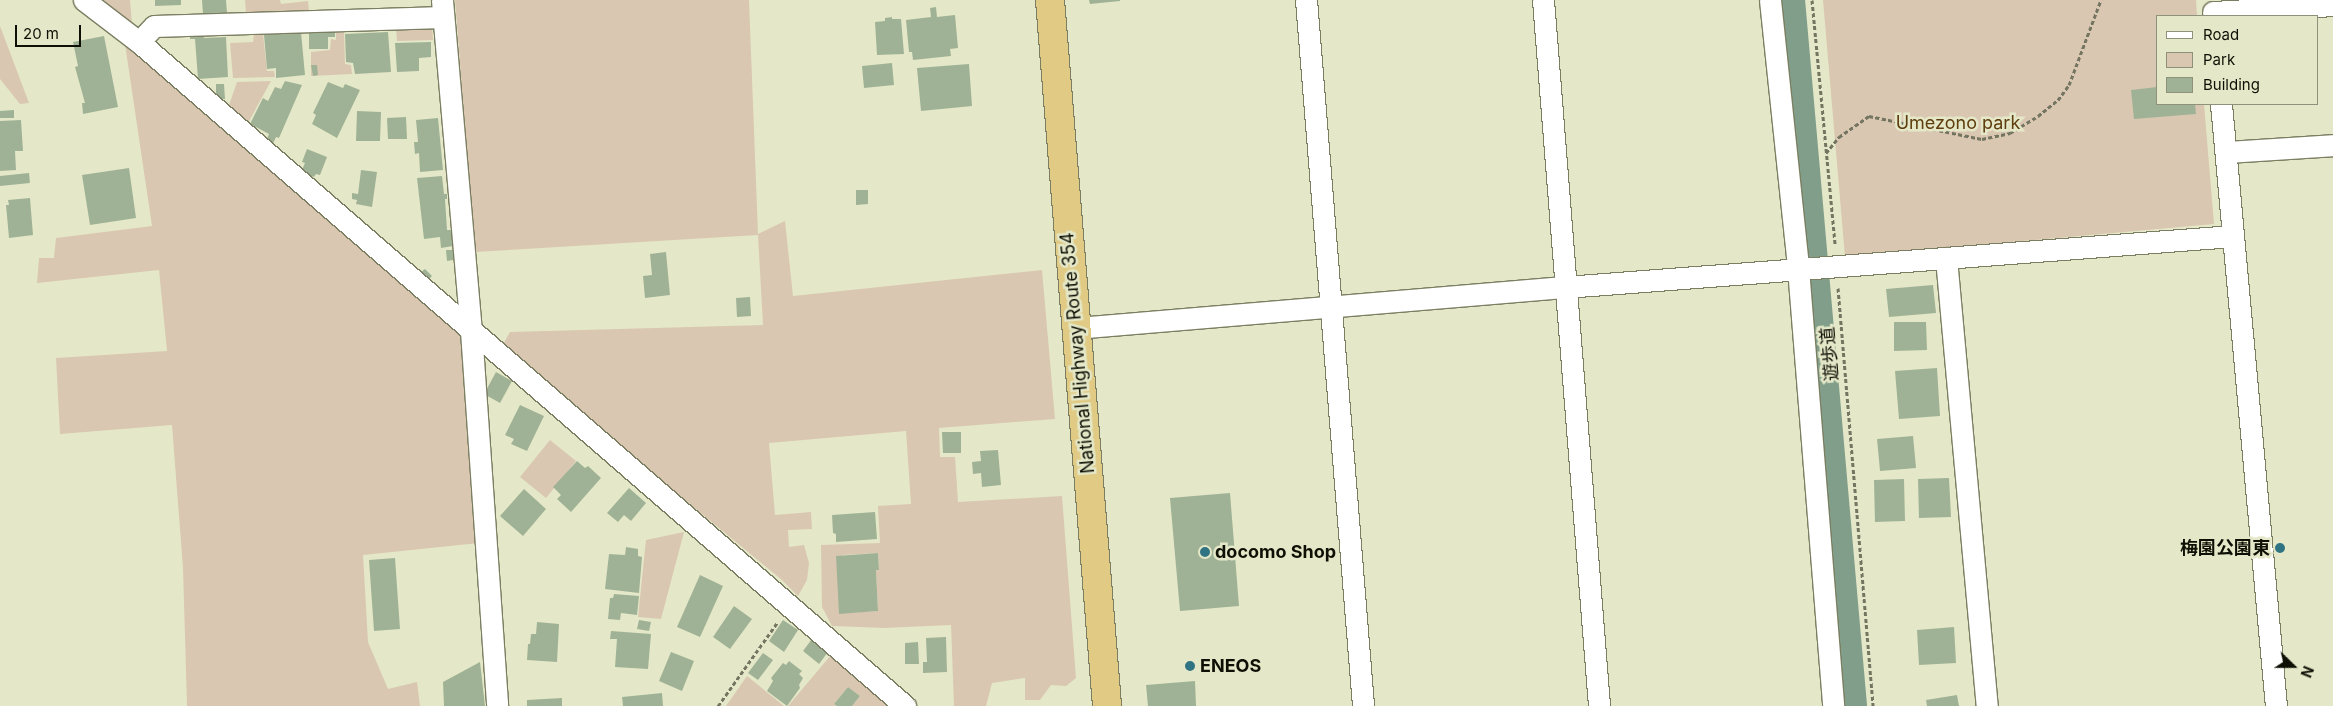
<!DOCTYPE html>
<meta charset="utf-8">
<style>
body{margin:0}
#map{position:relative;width:2333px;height:706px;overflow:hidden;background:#e4e8c8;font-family:Inter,"Noto Sans JP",sans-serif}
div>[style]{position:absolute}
.green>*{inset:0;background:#dac7b1}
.river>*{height:40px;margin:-20px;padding:0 20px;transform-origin:20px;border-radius:20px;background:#809e89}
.building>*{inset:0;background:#a0b295}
.path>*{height:3px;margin-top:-1.5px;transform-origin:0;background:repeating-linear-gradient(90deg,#737561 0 4px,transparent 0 6.5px)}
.roads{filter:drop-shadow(1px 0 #7b7e61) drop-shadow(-1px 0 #7b7e61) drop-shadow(0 1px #7b7e61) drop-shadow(0 -1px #7b7e61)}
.minor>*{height:21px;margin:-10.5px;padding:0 10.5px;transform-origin:10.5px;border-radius:10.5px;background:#fff}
.highway>*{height:28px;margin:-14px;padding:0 14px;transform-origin:14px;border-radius:14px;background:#e0ca84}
.dots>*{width:14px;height:14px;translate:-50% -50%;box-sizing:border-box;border:2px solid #e4e8c8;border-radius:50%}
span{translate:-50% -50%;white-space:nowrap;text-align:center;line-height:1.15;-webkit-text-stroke:5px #e4e8c8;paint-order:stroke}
.park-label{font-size:18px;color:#5e3d0e}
.street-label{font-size:18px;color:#0f1005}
.poi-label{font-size:18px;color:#0f1005;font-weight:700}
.right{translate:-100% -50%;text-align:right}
.left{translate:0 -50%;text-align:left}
.legend{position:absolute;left:2156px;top:15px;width:162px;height:90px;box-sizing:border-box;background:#e4e8c8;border:1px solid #8f927a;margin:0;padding:6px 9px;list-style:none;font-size:15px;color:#0f1005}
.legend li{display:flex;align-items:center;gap:10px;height:25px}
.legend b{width:25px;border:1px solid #8f927a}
.north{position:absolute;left:2268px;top:641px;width:50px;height:50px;-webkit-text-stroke:4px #e4e8c8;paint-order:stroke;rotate:112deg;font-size:14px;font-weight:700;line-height:20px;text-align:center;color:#0f1005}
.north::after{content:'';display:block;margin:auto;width:18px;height:22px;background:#0f1005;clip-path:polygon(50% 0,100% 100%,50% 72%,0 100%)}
.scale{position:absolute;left:15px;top:25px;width:66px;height:22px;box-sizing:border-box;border:2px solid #0f1005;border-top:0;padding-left:6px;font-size:15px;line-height:18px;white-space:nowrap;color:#0f1005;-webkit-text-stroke:4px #e4e8c8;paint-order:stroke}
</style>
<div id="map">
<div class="green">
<i style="clip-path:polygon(97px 0,130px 0,132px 24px)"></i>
<i style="clip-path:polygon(245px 0,280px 0,281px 4px,308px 1px,309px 10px,246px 14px)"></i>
<i style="clip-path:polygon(evenodd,455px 0,749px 0,758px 234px,785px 221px,793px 296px,1042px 270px,1055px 419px,939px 428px,940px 457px,955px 457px,958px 502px,1062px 496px,1076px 678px,1066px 686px,1051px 685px,1040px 700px,1025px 700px,1025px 678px,992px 683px,986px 706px,954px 706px,951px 625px,884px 628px,832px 626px,822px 607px,821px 545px,880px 543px,878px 506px,911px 504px,906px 431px,769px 443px,775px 515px,811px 512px,812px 529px,788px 530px,789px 547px,804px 545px,809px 563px,807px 580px,798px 596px,782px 580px,501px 348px,510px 332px,763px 325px,758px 235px,475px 252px,455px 0,878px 553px,879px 569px,876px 570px,878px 611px,846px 613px,842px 555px,878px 553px)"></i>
<i style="clip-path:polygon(1823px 0,2196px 0,2197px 16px,2157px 16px,2157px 104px,2204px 104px,2214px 224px,1845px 257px)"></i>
<i style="clip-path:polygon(0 26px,29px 103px,20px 104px,0 79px)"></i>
<i style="clip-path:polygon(396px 26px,432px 27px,433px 40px,397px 41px)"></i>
<i style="clip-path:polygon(344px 32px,345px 64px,351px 65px,352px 74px,311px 76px,311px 52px,330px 50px,331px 39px,336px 40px,336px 33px)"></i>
<i style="clip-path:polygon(254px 33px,263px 34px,267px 71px,274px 71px,275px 77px,233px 78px,230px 43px,253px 42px)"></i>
<i style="clip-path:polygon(125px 44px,462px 336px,479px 543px,363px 555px,368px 642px,388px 689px,417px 682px,420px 706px,187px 706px,183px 568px,172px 425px,60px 434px,56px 358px,167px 351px,159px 270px,37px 283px,39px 258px,54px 258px,56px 238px,152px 226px)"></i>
<i style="clip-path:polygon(271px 81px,248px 123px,228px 108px,237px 82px)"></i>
<i style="clip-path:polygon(550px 440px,576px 461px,546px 498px,520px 477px)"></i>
<i style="clip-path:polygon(684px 532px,661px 619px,638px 617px,646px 540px)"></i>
<i style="clip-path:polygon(831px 655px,890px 706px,852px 706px,860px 696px,848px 687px,834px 704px,837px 706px,788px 706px)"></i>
<i style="clip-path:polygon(747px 676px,784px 706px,726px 706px)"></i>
</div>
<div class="river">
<i style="left:1785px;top:0;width:709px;rotate:84.98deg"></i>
</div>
<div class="building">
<i style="clip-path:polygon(155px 0,181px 0,181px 5px,155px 6px)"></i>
<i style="clip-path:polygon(202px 0,226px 0,227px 13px,203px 14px)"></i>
<i style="clip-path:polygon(1089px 0,1120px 0,1120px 1px,1090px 4px)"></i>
<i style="clip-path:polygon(936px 7px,937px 17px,955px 15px,958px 48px,950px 49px,951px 56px,913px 60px,912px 52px,909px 52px,906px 20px,931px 17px,930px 8px)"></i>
<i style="clip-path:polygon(892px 17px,892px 19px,901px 19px,904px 54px,877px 55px,875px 22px,885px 21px,885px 18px)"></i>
<i style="clip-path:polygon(335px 29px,335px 37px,328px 37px,328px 49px,309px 49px,309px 30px)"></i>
<i style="clip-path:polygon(301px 32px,305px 75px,276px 78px,276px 68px,267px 69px,264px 35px)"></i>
<i style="clip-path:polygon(388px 32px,391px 72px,355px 74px,353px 63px,346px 62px,345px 34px)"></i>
<i style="clip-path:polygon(203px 33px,204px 38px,226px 37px,228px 77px,198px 79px,195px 39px,190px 39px,190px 34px)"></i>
<i style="clip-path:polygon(104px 36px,118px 107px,83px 114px,82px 103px,85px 103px,75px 67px,78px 66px,73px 42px)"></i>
<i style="clip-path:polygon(431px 42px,431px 57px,419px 58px,419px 71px,397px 72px,395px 43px)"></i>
<i style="clip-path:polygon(892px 63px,894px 85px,864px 88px,862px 66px)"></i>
<i style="clip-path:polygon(969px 64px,972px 106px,921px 111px,917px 68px)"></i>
<i style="clip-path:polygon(311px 65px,317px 65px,318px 75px,313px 76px)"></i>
<i style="clip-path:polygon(285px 81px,302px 85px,279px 138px,276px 137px,272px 146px,266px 141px,269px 134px,250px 124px,263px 98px,268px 101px,275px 87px,281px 89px)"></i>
<i style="clip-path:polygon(328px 82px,343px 88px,345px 84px,360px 90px,337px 138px,312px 124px,316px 115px,313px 113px)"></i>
<i style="clip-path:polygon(216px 84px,224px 84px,225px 99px,216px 99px)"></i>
<i style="clip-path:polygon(2157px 87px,2157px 104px,2195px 104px,2196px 114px,2134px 119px,2131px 90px)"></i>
<i style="clip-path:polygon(14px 110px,14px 118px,0 118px,0 111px)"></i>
<i style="clip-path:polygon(357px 111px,381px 112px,380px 141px,356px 141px)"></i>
<i style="clip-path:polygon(406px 117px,407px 139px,388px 139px,387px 118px)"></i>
<i style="clip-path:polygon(438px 118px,443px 170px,420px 172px,419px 153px,415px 154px,414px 142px,418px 142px,416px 120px)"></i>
<i style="clip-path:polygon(21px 120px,23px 151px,15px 151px,16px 170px,0 171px,0 121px)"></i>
<i style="clip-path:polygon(307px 149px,327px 157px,320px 175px,316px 174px,314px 177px,301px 172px,305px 163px,302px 162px)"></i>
<i style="clip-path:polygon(129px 168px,136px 218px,90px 225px,82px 175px)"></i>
<i style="clip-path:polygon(361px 170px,377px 172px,372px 207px,356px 204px,357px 200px,352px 199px,352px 193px,358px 194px)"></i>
<i style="clip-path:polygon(29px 173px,30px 183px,0 186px,0 176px)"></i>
<i style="clip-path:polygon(442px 176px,444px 194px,447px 194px,447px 199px,445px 199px,447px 230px,452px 230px,453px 246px,441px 248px,440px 237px,424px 239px,417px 178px)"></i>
<i style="clip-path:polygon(856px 190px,868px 190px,868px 204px,856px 205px)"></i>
<i style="clip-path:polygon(30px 198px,33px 235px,9px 238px,6px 205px,9px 205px,8px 200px)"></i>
<i style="clip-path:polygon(446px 250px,453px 250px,453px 260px,447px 261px)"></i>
<i style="clip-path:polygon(666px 252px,670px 295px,645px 298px,643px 276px,652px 275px,650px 254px)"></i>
<i style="clip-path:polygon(425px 269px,432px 276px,428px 280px,421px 272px)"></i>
<i style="clip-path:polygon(1933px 285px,1936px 313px,1889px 317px,1886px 289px)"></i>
<i style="clip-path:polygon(750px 297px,751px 316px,737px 317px,736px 298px)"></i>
<i style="clip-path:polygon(1894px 322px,1926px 322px,1927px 350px,1894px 351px)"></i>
<i style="clip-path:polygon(1937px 368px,1940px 416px,1899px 419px,1895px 371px)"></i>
<i style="clip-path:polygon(496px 372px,512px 381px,500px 403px,484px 394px)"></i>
<i style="clip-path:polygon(520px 405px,544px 416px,527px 451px,511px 444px,514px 439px,505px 435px)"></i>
<i style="clip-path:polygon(942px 432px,961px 432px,961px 453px,943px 453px)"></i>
<i style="clip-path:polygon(1913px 436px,1916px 468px,1880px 471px,1877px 439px)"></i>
<i style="clip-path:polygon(998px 450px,1001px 485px,982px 487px,981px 473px,973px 474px,972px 462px,981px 461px,980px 451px)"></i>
<i style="clip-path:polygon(577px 461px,585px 468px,588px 466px,601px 478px,571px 512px,557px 499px,561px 495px,553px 487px)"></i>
<i style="clip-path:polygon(1949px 478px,1951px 517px,1919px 518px,1918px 479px)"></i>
<i style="clip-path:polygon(1904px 479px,1905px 521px,1875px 522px,1874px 480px)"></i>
<i style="clip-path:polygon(629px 488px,646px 503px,631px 521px,624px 515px,618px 522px,607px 513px)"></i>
<i style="clip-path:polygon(524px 489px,546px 509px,523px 536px,500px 516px)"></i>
<i style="clip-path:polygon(1230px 493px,1239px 606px,1180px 611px,1170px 498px)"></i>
<i style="clip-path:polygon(875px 512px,877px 539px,836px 542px,836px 534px,833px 533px,832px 515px)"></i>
<i style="clip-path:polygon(626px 547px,638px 549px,638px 556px,642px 557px,639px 593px,605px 589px,609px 554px,625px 555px)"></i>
<i style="clip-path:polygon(878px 553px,879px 570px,876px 570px,878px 611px,839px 614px,836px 556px)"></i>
<i style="clip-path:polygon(395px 558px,400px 629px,374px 631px,369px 560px)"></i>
<i style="clip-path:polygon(700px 575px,723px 586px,700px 637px,677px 627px)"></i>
<i style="clip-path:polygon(614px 594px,639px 596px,637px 615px,621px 613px,620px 620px,608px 619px,610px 598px,613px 598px)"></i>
<i style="clip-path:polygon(734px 606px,752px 619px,730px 649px,713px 637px)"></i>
<i style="clip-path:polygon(639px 620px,651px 622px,649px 631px,637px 629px)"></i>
<i style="clip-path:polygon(783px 620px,798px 630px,784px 652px,769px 641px)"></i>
<i style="clip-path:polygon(537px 622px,559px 624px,557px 662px,527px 660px,528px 644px,530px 644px,531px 634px,536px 634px)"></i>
<i style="clip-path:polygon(1954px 627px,1956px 663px,1919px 665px,1917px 630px)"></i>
<i style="clip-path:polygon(611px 631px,651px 634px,648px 669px,615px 667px,617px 639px,610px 639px)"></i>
<i style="clip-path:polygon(946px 637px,947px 672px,923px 673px,923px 662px,927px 662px,926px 638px)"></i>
<i style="clip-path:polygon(812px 639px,828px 652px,819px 664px,803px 651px)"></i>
<i style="clip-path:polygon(918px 642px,919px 664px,905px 664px,905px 643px)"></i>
<i style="clip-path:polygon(671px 652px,694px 661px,682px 691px,659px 681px)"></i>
<i style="clip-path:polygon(763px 653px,773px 660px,758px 680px,748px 673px)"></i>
<i style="clip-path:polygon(789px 661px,802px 671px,799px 674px,803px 678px,799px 685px,800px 688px,787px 706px,767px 691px,773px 681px,771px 678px,783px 663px,786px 665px)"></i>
<i style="clip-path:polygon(480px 662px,485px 706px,444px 706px,443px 682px)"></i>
<i style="clip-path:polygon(1195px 681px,1196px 706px,1148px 706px,1146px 685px)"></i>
<i style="clip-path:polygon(848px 687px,860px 696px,852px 706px,837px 706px,834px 704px)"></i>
<i style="clip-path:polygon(662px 693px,663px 706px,623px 706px,622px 697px)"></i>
<i style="clip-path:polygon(1957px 695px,1959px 706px,1927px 706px,1926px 700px)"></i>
<i style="clip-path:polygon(562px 698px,562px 706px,527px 706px,527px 700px)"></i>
</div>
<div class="path">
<i style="left:1812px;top:0;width:246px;rotate:84.6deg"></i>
<i style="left:1826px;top:153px;width:21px;rotate:-51deg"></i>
<i style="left:1839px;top:137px;width:37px;rotate:-35deg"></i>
<i style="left:1869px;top:116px;width:115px;rotate:11.5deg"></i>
<i style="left:1982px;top:139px;width:29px;rotate:-12deg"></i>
<i style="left:2010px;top:133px;width:33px;rotate:-31deg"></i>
<i style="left:2038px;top:116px;width:26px;rotate:-39deg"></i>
<i style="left:2058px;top:100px;width:19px;rotate:-54deg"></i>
<i style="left:2069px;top:85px;width:91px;rotate:-69.4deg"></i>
<i style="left:1838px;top:288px;width:419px;rotate:85.2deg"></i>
<i style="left:718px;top:706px;width:102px;rotate:-54.6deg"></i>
</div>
<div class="roads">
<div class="minor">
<i style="left:84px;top:0;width:69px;rotate:37.4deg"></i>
<i style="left:139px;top:42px;width:1014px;rotate:40.92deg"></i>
<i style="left:442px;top:0;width:332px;rotate:85deg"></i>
<i style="left:471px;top:331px;width:376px;rotate:86deg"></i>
<i style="left:1306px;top:0;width:708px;rotate:85.38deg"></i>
<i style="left:1543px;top:0;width:708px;rotate:85.46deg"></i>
<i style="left:1770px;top:0;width:269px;rotate:84deg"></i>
<i style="left:1798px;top:268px;width:439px;rotate:85.4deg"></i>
<i style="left:2213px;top:12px;width:120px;rotate:-3.3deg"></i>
<i style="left:139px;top:42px;width:22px;rotate:-47deg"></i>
<i style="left:154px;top:26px;width:289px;rotate:-1.8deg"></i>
<i style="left:2221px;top:104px;width:605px;rotate:84.78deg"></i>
<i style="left:2226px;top:152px;width:107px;rotate:-3.7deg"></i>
<i style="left:1946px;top:258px;width:450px;rotate:84.8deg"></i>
<i style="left:1076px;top:328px;width:491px;rotate:-4.8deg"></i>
<i style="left:1565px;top:287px;width:670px;rotate:-4.37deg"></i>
</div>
<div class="highway">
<i style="left:1050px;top:0;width:708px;rotate:85.38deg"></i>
</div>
</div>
<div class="dots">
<i style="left:2280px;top:548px;background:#307484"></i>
<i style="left:1205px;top:552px;background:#307484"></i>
<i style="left:1190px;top:666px;background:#307484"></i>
</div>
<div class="park-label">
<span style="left:1958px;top:123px">Umezono park</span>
</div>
<div class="street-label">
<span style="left:1078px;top:353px;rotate:-95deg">National Highway Route 354</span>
<span style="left:1830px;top:354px;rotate:-95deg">遊歩道</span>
</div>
<div class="poi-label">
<span class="right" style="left:2270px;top:548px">梅園公園東</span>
<span class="left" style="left:1215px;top:552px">docomo Shop</span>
<span class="left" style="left:1200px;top:666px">ENEOS</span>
</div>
<ul class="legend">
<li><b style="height:6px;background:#fff"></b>Road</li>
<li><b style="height:14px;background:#dac7b1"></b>Park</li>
<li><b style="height:14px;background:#a0b295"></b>Building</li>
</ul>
<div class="north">N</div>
<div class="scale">20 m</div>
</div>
